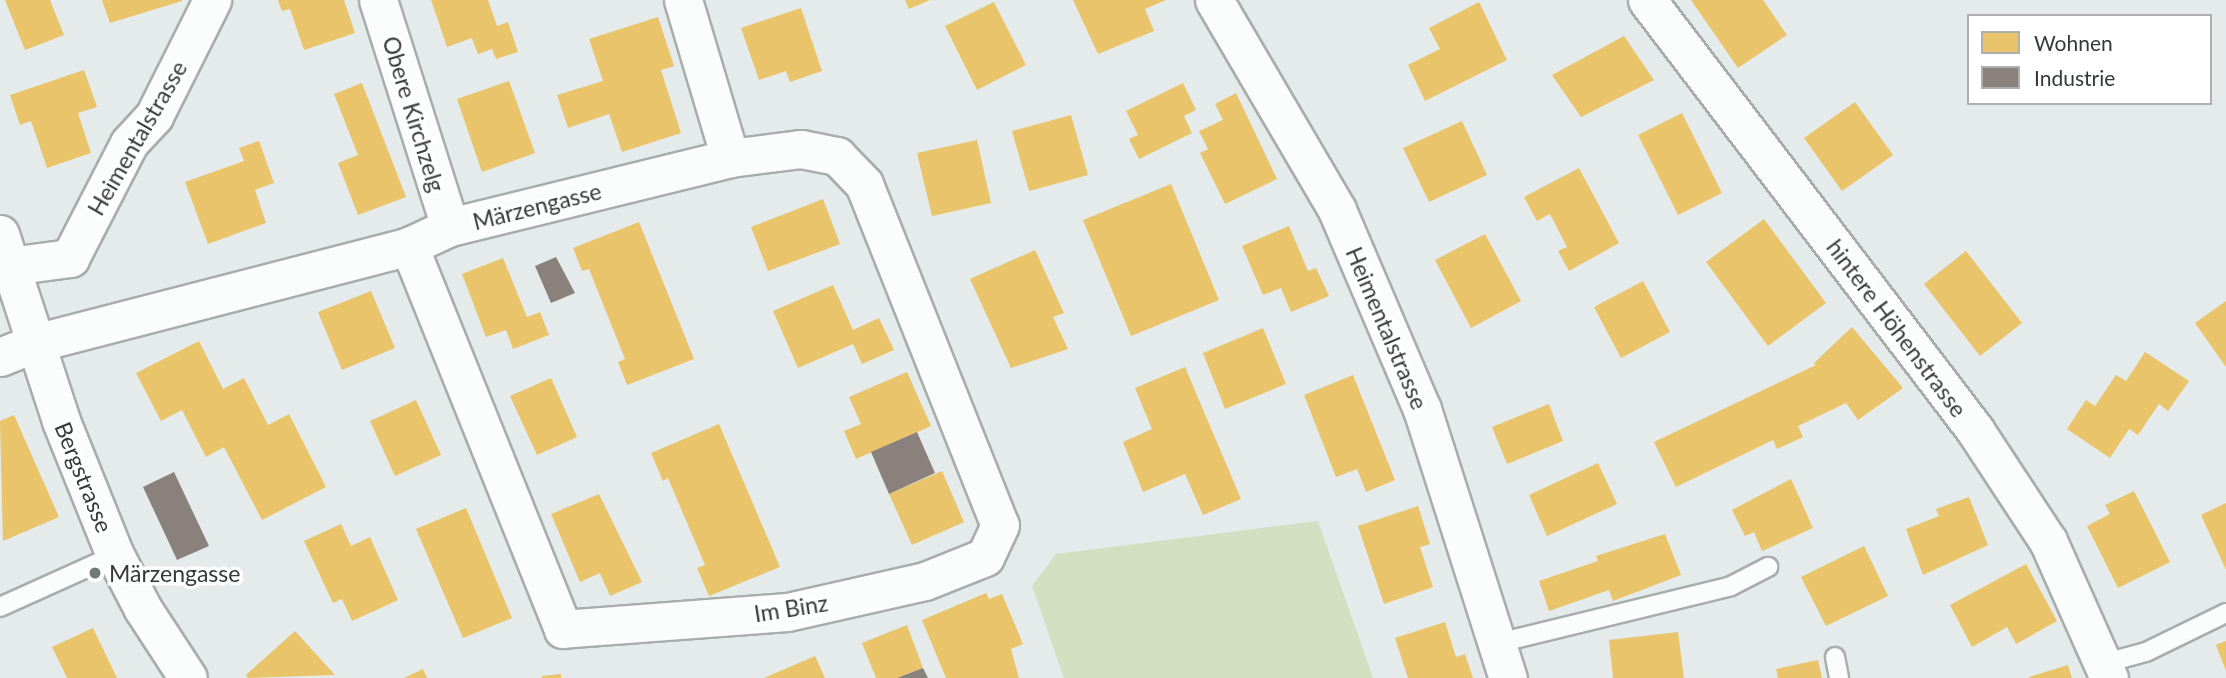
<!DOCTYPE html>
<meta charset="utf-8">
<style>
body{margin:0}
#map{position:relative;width:2226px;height:678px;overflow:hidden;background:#e4ebea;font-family:Lato,sans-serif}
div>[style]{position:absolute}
.green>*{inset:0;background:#d4dfc2}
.homes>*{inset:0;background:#e9c46a}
.industry>*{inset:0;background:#8a817c}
.roads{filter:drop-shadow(2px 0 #a8adac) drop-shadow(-2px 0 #a8adac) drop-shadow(0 2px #a8adac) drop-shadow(0 -2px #a8adac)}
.lane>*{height:18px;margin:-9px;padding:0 9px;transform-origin:9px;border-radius:9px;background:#fbfcfc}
.street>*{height:37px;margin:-18.5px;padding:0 18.5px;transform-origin:18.5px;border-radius:18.5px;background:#fbfcfc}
.dots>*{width:19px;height:19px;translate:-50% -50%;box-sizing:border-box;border:4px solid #fff;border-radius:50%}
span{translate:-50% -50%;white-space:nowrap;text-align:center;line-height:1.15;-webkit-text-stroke:7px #fff;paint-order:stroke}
.street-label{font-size:23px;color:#353a39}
.poi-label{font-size:23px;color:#353a39}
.left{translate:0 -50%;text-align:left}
.legend{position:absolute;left:1967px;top:14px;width:245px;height:91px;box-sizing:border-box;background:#fff;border:2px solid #aeb0b0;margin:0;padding:9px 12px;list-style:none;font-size:21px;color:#353a39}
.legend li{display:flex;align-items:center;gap:14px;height:35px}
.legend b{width:35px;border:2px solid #aeb0b0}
</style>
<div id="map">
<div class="green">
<i style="clip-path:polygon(1318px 521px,1373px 678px,1064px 678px,1032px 586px,1056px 554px)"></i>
</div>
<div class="homes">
<i style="clip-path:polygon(5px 0,50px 0,64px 35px,25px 50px)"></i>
<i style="clip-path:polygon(102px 0,182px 0,182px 1px,110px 23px)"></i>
<i style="clip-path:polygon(278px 0,344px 0,355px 33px,304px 50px,290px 9px,282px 11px)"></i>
<i style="clip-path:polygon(431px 0,488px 0,497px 26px,508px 22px,518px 52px,496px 59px,492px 49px,478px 54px,472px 38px,447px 47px)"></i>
<i style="clip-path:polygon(905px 0,930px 0,909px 9px)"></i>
<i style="clip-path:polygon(1073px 0,1166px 0,1145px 9px,1154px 31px,1098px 54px)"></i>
<i style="clip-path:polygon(1691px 0,1763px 0,1787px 35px,1738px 68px)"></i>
<i style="clip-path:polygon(994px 2px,1026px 65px,977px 90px,945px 26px)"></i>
<i style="clip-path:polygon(1479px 2px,1507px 60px,1425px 101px,1408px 65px,1440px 49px,1429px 28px)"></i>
<i style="clip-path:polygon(801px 8px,822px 71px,790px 82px,786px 71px,759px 80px,741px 28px)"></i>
<i style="clip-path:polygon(658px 17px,674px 66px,661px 70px,681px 133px,622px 152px,609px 114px,568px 128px,557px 95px,603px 81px,589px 39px)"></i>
<i style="clip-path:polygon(1624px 36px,1654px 80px,1581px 117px,1552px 75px)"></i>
<i style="clip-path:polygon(84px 70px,97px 107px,78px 113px,91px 153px,47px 168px,31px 121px,20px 125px,10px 95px)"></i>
<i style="clip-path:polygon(509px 81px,535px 153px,482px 172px,457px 99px)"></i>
<i style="clip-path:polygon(362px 83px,406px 197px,358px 215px,338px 163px,358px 155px,334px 94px)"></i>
<i style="clip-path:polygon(1183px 83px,1196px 110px,1184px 116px,1192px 133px,1139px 159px,1129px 139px,1138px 135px,1126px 111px)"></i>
<i style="clip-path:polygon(1236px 93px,1277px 179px,1225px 204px,1200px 153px,1208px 149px,1199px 131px,1223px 120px,1215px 104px)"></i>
<i style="clip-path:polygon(1855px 102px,1893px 155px,1842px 191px,1804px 138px)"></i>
<i style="clip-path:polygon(1682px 113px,1722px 193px,1678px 215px,1638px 135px)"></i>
<i style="clip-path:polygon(1071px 115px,1088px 175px,1029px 191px,1012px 131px)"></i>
<i style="clip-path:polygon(1462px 121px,1487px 175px,1429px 202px,1403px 148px)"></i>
<i style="clip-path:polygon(977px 140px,991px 203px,932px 216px,917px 153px)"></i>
<i style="clip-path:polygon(259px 141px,274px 183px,255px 190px,266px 223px,208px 244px,185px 182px,244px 161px,239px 148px)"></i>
<i style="clip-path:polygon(1579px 168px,1619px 243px,1569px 271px,1558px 251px,1567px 247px,1550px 214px,1537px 221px,1524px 197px)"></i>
<i style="clip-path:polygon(1171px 184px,1219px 300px,1131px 336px,1083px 220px)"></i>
<i style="clip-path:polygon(823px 199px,840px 244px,768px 271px,751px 227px)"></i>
<i style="clip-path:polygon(1764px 219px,1826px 303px,1768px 346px,1706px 262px)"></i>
<i style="clip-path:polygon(639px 222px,694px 359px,627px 385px,618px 362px,625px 359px,589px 269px,582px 271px,573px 248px)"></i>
<i style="clip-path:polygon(1289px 226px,1308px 271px,1316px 268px,1329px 296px,1291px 312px,1281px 288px,1263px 295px,1242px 246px)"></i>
<i style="clip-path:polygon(1485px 234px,1521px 301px,1471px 328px,1435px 260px)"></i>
<i style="clip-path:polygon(1035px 250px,1064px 313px,1053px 317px,1068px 349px,1011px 368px,970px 279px)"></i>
<i style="clip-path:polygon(1966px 251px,2022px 323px,1980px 356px,1924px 284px)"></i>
<i style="clip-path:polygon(503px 258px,527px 317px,540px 312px,549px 335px,513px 349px,506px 330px,486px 337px,462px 274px)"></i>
<i style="clip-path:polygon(1643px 281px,1670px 332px,1621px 358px,1594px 307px)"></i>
<i style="clip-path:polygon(833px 285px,853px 330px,879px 318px,894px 350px,862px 364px,853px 344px,798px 368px,773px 311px)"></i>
<i style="clip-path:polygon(371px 291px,395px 348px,342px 370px,318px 312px)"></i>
<i style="clip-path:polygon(2226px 301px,2226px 367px,2195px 323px)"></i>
<i style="clip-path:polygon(1852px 327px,1903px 388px,1858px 420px,1846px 403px,1798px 426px,1803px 437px,1777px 449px,1773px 440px,1676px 487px,1654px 442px,1816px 365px,1814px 363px)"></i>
<i style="clip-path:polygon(1263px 328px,1286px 384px,1225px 409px,1203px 353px)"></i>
<i style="clip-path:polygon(199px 341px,223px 389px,244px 378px,268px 425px,289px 414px,326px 487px,262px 520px,224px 447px,206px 457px,182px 410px,161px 421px,136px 373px)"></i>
<i style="clip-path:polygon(2145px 352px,2189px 381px,2168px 411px,2159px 404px,2138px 435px,2129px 429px,2110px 458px,2067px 429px,2086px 400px,2095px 406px,2116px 375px,2126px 381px)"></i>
<i style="clip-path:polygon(1185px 367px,1241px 499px,1203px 515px,1185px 474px,1143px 492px,1123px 442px,1152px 429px,1135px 388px)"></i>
<i style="clip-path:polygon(907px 372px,931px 426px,856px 459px,844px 431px,861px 424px,849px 397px)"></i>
<i style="clip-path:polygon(1353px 375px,1395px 480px,1366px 492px,1357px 469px,1336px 477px,1304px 395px)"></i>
<i style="clip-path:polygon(551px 378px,577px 437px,537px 455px,510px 396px)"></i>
<i style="clip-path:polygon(416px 400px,441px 455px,395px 476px,370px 421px)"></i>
<i style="clip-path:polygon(1549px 404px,1563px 441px,1507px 464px,1492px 427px)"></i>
<i style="clip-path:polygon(14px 415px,59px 517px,3px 541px,0 421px)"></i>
<i style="clip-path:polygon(719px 424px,780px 567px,709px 596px,697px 568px,705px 565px,668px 478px,663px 481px,651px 453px)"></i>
<i style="clip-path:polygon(1598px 463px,1617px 504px,1547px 536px,1529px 495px)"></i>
<i style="clip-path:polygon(942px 471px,964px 522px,912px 545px,889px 494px)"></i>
<i style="clip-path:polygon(1791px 479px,1813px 528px,1762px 551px,1754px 532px,1745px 536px,1732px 510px)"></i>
<i style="clip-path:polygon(2134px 491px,2170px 562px,2118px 588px,2087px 526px,2110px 514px,2105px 505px)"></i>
<i style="clip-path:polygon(599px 494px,642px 582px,610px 596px,600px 573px,580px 582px,551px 514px)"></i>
<i style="clip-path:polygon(1969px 497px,1988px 545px,1923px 575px,1906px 529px,1939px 516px,1936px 509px)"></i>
<i style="clip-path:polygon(2226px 503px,2226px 570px,2201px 515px)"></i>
<i style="clip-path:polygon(1418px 506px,1430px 544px,1420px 547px,1433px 587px,1384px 604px,1358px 526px)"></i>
<i style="clip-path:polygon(466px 508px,512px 618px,463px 638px,416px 529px)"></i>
<i style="clip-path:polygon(341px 524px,351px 546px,370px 537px,398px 600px,352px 621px,342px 599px,333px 603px,304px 541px)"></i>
<i style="clip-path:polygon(1665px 534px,1681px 575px,1613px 601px,1609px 590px,1549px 611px,1539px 581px,1598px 561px,1596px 556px)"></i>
<i style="clip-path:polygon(1864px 546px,1888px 596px,1826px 626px,1801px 577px)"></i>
<i style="clip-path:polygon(2026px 564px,2057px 621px,2016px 644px,2007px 627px,1972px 647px,1950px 605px)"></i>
<i style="clip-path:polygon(986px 593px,989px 599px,1002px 594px,1023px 644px,1011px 649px,1019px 678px,946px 678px,922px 620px)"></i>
<i style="clip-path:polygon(1445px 622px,1456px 657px,1465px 654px,1473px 678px,1408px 678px,1395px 638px)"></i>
<i style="clip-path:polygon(907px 625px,923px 668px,897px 678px,876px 678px,862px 643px)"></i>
<i style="clip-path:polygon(93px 628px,117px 678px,67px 678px,52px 647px)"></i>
<i style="clip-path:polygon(295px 631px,335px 675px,248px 678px,246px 675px)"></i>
<i style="clip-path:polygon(1678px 632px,1684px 678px,1613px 678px,1609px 640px)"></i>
<i style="clip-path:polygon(2226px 641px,2226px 671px,2216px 645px)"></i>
<i style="clip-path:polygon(815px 656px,825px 678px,764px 678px)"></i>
<i style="clip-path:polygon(1818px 660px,1822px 678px,1778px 678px,1776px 669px)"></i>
<i style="clip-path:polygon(2068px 665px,2072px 678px,2029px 678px,2029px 677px)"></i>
<i style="clip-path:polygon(423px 669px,427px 678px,404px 678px)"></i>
<i style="clip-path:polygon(561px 674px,561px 678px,542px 678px,542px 676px)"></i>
</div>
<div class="industry">
<i style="clip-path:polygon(556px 257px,575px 293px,551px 303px,535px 266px)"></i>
<i style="clip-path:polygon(917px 432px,935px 473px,889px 494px,871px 452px)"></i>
<i style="clip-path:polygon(174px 472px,209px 546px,177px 560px,143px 487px)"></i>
<i style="clip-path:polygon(923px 668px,928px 678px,897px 678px)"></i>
</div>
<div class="roads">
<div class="lane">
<i style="left:0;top:607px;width:126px;rotate:-24.3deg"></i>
<i style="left:1498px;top:643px;width:240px;rotate:-13.7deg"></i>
<i style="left:1731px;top:586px;width:42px;rotate:-27.2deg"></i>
<i style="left:1835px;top:657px;width:21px;rotate:79deg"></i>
<i style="left:2105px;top:663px;width:42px;rotate:-15deg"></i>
<i style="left:2146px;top:652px;width:89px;rotate:-26deg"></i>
</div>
<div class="street">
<i style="left:378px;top:0;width:238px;rotate:72.4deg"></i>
<i style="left:683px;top:0;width:165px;rotate:73.4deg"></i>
<i style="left:1214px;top:0;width:243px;rotate:59.6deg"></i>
<i style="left:1337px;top:210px;width:216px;rotate:66.9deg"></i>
<i style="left:1422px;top:409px;width:282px;rotate:72.3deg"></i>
<i style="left:1647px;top:0;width:541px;rotate:52.66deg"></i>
<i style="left:1975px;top:430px;width:133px;rotate:56.7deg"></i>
<i style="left:2048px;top:541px;width:150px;rotate:66deg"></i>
<i style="left:0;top:234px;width:197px;rotate:71.9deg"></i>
<i style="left:61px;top:421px;width:144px;rotate:68.1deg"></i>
<i style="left:115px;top:555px;width:61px;rotate:62.6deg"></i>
<i style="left:143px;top:609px;width:82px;rotate:56.9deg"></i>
<i style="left:10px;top:266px;width:61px;rotate:-7.6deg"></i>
<i style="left:70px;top:258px;width:129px;rotate:-62.8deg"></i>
<i style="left:129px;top:143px;width:37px;rotate:-47deg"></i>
<i style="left:154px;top:116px;width:130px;rotate:-63.4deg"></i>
<i style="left:0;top:357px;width:38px;rotate:-22deg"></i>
<i style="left:35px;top:343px;width:386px;rotate:-14.5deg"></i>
<i style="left:409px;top:246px;width:45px;rotate:-24.9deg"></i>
<i style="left:450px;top:227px;width:288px;rotate:-13.8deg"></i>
<i style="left:730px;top:158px;width:72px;rotate:-7.2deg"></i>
<i style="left:801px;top:149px;width:37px;rotate:11deg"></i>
<i style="left:837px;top:156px;width:39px;rotate:46deg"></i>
<i style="left:864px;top:184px;width:367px;rotate:68.3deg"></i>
<i style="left:1000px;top:525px;width:35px;rotate:115deg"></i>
<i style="left:985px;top:557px;width:65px;rotate:158.2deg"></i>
<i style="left:925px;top:581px;width:141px;rotate:167.3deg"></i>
<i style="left:787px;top:612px;width:225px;rotate:175.7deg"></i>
<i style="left:563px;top:629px;width:413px;rotate:-111.9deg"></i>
</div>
</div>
<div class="dots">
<i style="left:95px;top:573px;background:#727877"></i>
</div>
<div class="street-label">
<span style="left:414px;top:114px;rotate:73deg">Obere Kirchzelg</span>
<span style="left:137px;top:138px;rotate:-60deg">Heimentalstrasse</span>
<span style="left:537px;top:206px;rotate:-14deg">Märzengasse</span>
<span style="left:1387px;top:328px;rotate:67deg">Heimentalstrasse</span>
<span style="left:1897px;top:328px;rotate:53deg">hintere Höhenstrasse</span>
<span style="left:84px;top:477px;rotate:68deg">Bergstrasse</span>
<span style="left:791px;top:608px;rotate:-9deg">Im Binz</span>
</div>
<div class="poi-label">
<span class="left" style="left:109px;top:573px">Märzengasse</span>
</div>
<ul class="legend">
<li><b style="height:19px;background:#e9c46a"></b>Wohnen</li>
<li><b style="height:19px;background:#8a817c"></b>Industrie</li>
</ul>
</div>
